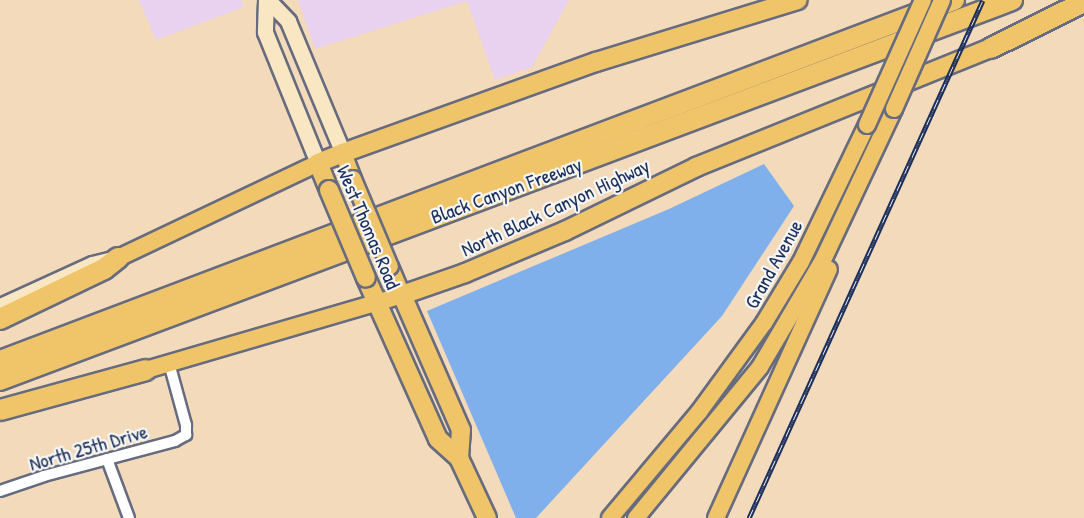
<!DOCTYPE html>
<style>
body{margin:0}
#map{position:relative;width:1084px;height:518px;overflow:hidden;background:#f2dabb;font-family:"Patrick Hand",sans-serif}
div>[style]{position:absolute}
.built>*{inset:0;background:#e8d2ef}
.water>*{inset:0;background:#80b0eb}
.roads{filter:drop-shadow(2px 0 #666b7f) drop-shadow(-2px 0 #666b7f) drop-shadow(0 2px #666b7f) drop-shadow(0 -2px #666b7f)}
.minor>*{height:10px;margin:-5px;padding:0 5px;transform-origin:5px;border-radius:5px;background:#fff}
.secondary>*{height:15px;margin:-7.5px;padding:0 7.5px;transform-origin:7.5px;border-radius:7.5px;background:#f9e7c3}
.primary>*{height:16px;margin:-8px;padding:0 8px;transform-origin:8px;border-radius:8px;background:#f0c469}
.trunk>*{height:18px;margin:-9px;padding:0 9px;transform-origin:9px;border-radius:9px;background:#f0c469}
.motorway>*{height:20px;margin:-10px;padding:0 10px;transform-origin:10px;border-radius:10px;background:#f0c469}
.rail>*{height:5px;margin-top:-2.5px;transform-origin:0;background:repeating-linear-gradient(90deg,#f6f6f2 0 9px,#1b2f5e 0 18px);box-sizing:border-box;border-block:2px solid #1b2f5e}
.bridges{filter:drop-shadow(2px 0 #666b7f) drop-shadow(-2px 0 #666b7f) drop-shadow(0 2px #666b7f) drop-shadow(0 -2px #666b7f)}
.primary-bridge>*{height:16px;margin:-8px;padding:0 8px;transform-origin:8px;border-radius:8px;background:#f0c469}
.trunk-bridge>*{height:18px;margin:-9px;padding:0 9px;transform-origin:9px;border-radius:9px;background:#f0c469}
span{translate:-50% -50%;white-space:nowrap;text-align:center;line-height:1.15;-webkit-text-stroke:4.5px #f6f6f2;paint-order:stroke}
.street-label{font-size:20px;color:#1b2f5e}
</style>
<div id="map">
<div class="built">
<i style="clip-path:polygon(139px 0,241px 0,244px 7px,156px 40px)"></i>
<i style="clip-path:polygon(298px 0,569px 0,532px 67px,495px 80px,467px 1px,315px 49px)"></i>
</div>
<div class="water">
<i style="clip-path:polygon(764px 164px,794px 206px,722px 316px,536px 518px,516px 518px,427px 311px,669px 209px)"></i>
</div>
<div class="roads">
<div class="minor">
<i style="left:107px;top:459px;width:63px;rotate:69.6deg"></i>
<i style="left:0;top:491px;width:46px;rotate:-18.8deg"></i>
<i style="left:44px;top:476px;width:136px;rotate:-15deg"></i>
<i style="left:175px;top:441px;width:13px;rotate:-29deg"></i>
<i style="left:186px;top:435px;width:10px;rotate:-90deg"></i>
<i style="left:186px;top:425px;width:64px;rotate:-105.3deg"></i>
</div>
<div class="secondary">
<i style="left:266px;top:0;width:32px;rotate:92deg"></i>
<i style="left:265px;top:32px;width:141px;rotate:68deg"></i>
<i style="left:268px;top:0;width:29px;rotate:46deg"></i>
<i style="left:288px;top:21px;width:143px;rotate:67.4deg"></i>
<i style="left:0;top:306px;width:101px;rotate:-24.5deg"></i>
<i style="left:92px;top:264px;width:21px;rotate:-14deg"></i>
</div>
<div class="primary">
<i style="left:343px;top:153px;width:28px;rotate:69deg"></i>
<i style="left:118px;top:258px;width:221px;rotate:-25.4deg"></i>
<i style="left:146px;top:370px;width:267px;rotate:-16.3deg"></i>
<i style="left:402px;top:295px;width:30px;rotate:-113deg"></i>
<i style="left:610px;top:518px;width:138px;rotate:-50deg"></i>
<i style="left:699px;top:412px;width:110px;rotate:-53.9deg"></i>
<i style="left:764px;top:323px;width:71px;rotate:-58.8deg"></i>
<i style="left:801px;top:262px;width:152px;rotate:-64.3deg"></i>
<i style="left:636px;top:518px;width:195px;rotate:-50.6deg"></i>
<i style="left:760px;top:367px;width:124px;rotate:-59.5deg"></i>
<i style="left:823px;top:260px;width:167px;rotate:-64.8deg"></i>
<i style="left:716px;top:518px;width:273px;rotate:-65.6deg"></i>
</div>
<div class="trunk">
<i style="left:329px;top:190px;width:29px;rotate:-112deg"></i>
<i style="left:318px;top:163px;width:27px;rotate:-22deg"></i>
<i style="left:343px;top:153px;width:269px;rotate:-19.8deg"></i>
<i style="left:596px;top:62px;width:211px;rotate:-17.1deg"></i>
<i style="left:366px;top:278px;width:176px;rotate:65.9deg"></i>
<i style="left:438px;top:439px;width:28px;rotate:42deg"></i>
<i style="left:459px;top:458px;width:66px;rotate:65deg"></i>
<i style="left:459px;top:458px;width:28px;rotate:-86deg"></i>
<i style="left:461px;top:430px;width:147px;rotate:-113.6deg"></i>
<i style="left:402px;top:295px;width:67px;rotate:-19.2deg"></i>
<i style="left:465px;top:273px;width:108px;rotate:-22.8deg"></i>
<i style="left:565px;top:231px;width:146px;rotate:-26deg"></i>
<i style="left:696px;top:167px;width:318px;rotate:-22deg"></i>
</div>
<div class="motorway">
<i style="left:991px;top:48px;width:104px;rotate:-26.3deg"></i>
<i style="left:0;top:319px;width:115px;rotate:-25.7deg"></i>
<i style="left:104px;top:269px;width:18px;rotate:-38deg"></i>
<i style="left:0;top:361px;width:1020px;rotate:-20.73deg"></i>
<i style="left:0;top:380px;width:1081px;rotate:-20.58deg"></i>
<i style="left:0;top:410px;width:151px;rotate:-15.3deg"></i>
</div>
</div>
<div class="rail">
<i style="left:749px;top:518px;width:568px;rotate:-65.69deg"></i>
</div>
<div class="bridges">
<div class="primary-bridge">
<i style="left:894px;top:109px;width:119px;rotate:-66.2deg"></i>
<i style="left:867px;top:125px;width:137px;rotate:-65.9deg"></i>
<i style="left:353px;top:179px;width:95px;rotate:67.2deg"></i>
</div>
<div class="trunk-bridge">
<i style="left:329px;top:190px;width:95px;rotate:67.2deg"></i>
</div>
</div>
<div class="street-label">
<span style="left:506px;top:190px;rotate:-20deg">Black Canyon Freeway</span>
<span style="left:555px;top:207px;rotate:-25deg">North Black Canyon Highway</span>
<span style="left:369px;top:227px;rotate:67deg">West Thomas Road</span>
<span style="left:773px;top:264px;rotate:-61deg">Grand Avenue</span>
<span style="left:88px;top:447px;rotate:-16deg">North 25th Drive</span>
</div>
</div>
